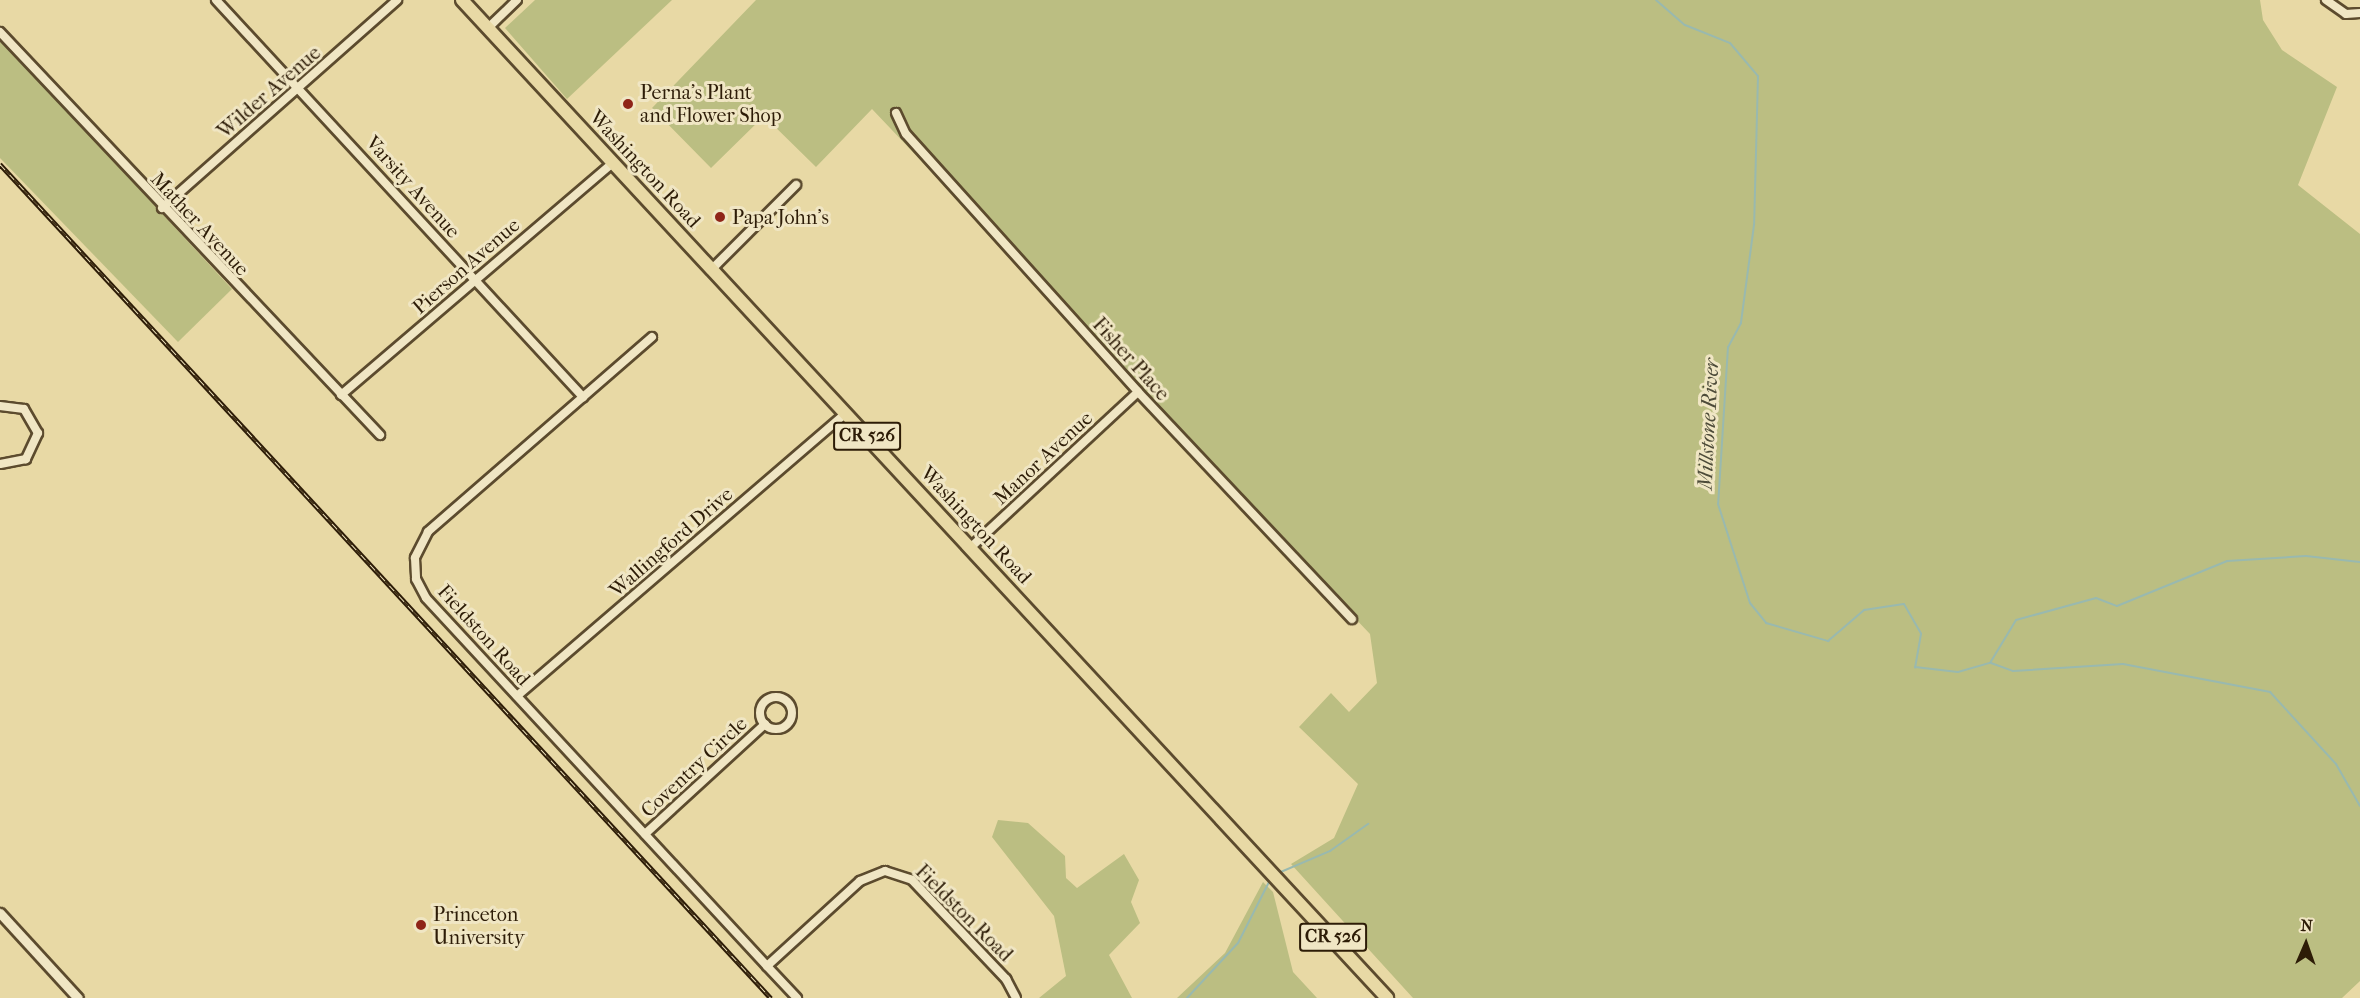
<!DOCTYPE html>
<style>
body{margin:0}
#map{position:relative;width:2360px;height:998px;overflow:hidden;background:#e8d9a5;font-family:"IM FELL French Canon",serif}
div>[style]{position:absolute}
.green>*{inset:0;background:#bbbe82}
.stream>*{height:2px;margin:-1px;padding:0 1px;transform-origin:1px;border-radius:1px;background:#99b9af}
.roads{filter:drop-shadow(2px 0 #5c4b2e) drop-shadow(-2px 0 #5c4b2e) drop-shadow(0 2px #5c4b2e) drop-shadow(0 -2px #5c4b2e)}
.minor>*{height:8px;margin:-4px;padding:0 4px;transform-origin:4px;border-radius:4px;background:#f0e6c4}
.minor>.ring{margin:-4px;padding:0;box-sizing:content-box;background:none;border:8px solid #f0e6c4;border-radius:50%}
.tertiary>*{height:9px;margin:-4.5px;padding:0 4.5px;transform-origin:4.5px;border-radius:4.5px;background:#f0e6c4}
.primary>*{height:12px;margin:-6px;padding:0 6px;transform-origin:6px;border-radius:6px;background:#e8d9a5}
.rail>*{height:4.5px;margin-top:-2.25px;transform-origin:0;background:repeating-linear-gradient(90deg,#f0e6c4 0 7px,#2d1c07 0 14px);box-sizing:border-box;border-block:2px solid #2d1c07}
.dots>*{width:16px;height:16px;translate:-50% -50%;box-sizing:border-box;border:3px solid #f0e6c4;border-radius:50%}
span{translate:-50% -50%;white-space:nowrap;text-align:center;line-height:1.15;-webkit-text-stroke:6px #f0e6c4;paint-order:stroke}
.shield-label span{padding:2px 4px;background:#f0e6c4;border:2px solid;border-radius:4px;-webkit-text-stroke-width:0}
.shield-label{font-size:18px;color:#2d1c07;font-weight:700}
.street-label{font-size:20px;color:#2d1c07}
.poi-label{font-size:20px;color:#2d1c07}
.left{translate:0 -50%;text-align:left}
.water-label{font-size:21px;color:#4d4b39;font-style:italic}
.north{position:absolute;left:2276px;top:914px;width:60px;height:60px;-webkit-text-stroke:4px #f0e6c4;paint-order:stroke;rotate:2deg;font-size:16px;font-weight:700;line-height:24px;text-align:center;color:#2d1c07}
.north::after{content:'';display:block;margin:auto;width:21px;height:27px;background:#2d1c07;clip-path:polygon(50% 0,100% 100%,50% 72%,0 100%)}
</style>
<div id="map">
<div class="green">
<i style="clip-path:polygon(535px 0,672px 0,567px 99px,505px 28px)"></i>
<i style="clip-path:polygon(756px 0,2260px 0,2263px 20px,2282px 50px,2337px 87px,2298px 185px,2360px 234px,2360px 981px,2342px 998px,1413px 998px,1291px 864px,1334px 838px,1358px 784px,1299px 727px,1331px 693px,1349px 712px,1377px 683px,1370px 634px,872px 109px,816px 167px,764px 116px,711px 168px,652px 108px)"></i>
<i style="clip-path:polygon(0 39px,232px 289px,178px 342px,0 158px)"></i>
<i style="clip-path:polygon(998px 820px,1028px 823px,1065px 856px,1066px 878px,1077px 888px,1124px 854px,1139px 880px,1131px 902px,1140px 923px,1109px 955px,1132px 998px,1039px 998px,1066px 976px,1054px 916px,992px 837px)"></i>
<i style="clip-path:polygon(1263px 882px,1273px 892px,1293px 972px,1317px 998px,1177px 998px,1225px 953px)"></i>
</div>
<div class="stream">
<i style="left:1656px;top:0;width:38px;rotate:41deg"></i>
<i style="left:1685px;top:25px;width:48px;rotate:21.8deg"></i>
<i style="left:1730px;top:43px;width:43px;rotate:49.7deg"></i>
<i style="left:1758px;top:76px;width:149px;rotate:91.5deg"></i>
<i style="left:1754px;top:225px;width:99px;rotate:97.6deg"></i>
<i style="left:1741px;top:323px;width:27px;rotate:118deg"></i>
<i style="left:1728px;top:347px;width:157px;rotate:93.6deg"></i>
<i style="left:1718px;top:504px;width:104px;rotate:72.1deg"></i>
<i style="left:1750px;top:603px;width:26px;rotate:51deg"></i>
<i style="left:1766px;top:623px;width:65px;rotate:16.2deg"></i>
<i style="left:1828px;top:641px;width:48px;rotate:-40.7deg"></i>
<i style="left:1864px;top:610px;width:40px;rotate:-8.5deg"></i>
<i style="left:1904px;top:604px;width:34px;rotate:60deg"></i>
<i style="left:1921px;top:634px;width:34px;rotate:100deg"></i>
<i style="left:1915px;top:667px;width:43px;rotate:6.6deg"></i>
<i style="left:1958px;top:672px;width:33px;rotate:-16deg"></i>
<i style="left:1990px;top:663px;width:50px;rotate:-58.8deg"></i>
<i style="left:2016px;top:620px;width:83px;rotate:-15.4deg"></i>
<i style="left:2096px;top:598px;width:22px;rotate:21deg"></i>
<i style="left:2117px;top:606px;width:119px;rotate:-22.2deg"></i>
<i style="left:2227px;top:561px;width:79px;rotate:-3.6deg"></i>
<i style="left:2306px;top:556px;width:54px;rotate:6.3deg"></i>
<i style="left:1991px;top:663px;width:23px;rotate:20deg"></i>
<i style="left:2013px;top:671px;width:110px;rotate:-3.6deg"></i>
<i style="left:2123px;top:664px;width:150px;rotate:10.8deg"></i>
<i style="left:2270px;top:692px;width:98px;rotate:47.5deg"></i>
<i style="left:2336px;top:764px;width:48px;rotate:60.3deg"></i>
<i style="left:1276px;top:874px;width:59px;rotate:-23.1deg"></i>
<i style="left:1330px;top:851px;width:47px;rotate:-35.4deg"></i>
<i style="left:1187px;top:998px;width:75px;rotate:-47.2deg"></i>
<i style="left:1238px;top:943px;width:71px;rotate:-63.1deg"></i>
</div>
<div class="roads">
<div class="minor">
<i style="left:216px;top:0;width:541px;rotate:47.25deg"></i>
<i style="left:2326px;top:0;width:24px;rotate:35deg"></i>
<i style="left:2346px;top:14px;width:14px;rotate:-4deg"></i>
<i style="left:488px;top:28px;width:40px;rotate:-44deg"></i>
<i style="left:0;top:32px;width:554px;rotate:46.68deg"></i>
<i style="left:896px;top:113px;width:23px;rotate:65deg"></i>
<i style="left:906px;top:134px;width:347px;rotate:48deg"></i>
<i style="left:1138px;top:392px;width:312px;rotate:46.7deg"></i>
<i style="left:162px;top:208px;width:314px;rotate:-41.5deg"></i>
<i style="left:712px;top:269px;width:119px;rotate:-45deg"></i>
<i style="left:652px;top:337px;width:297px;rotate:139deg"></i>
<i style="left:428px;top:532px;width:29px;rotate:117deg"></i>
<i style="left:415px;top:558px;width:21px;rotate:87deg"></i>
<i style="left:416px;top:579px;width:21px;rotate:62deg"></i>
<i style="left:426px;top:598px;width:502px;rotate:47.18deg"></i>
<i style="left:341px;top:395px;width:358px;rotate:-40.5deg"></i>
<i style="left:0;top:406px;width:24px;rotate:7deg"></i>
<i style="left:24px;top:409px;width:28px;rotate:60deg"></i>
<i style="left:38px;top:433px;width:29px;rotate:115deg"></i>
<i style="left:26px;top:459px;width:26px;rotate:169deg"></i>
<i style="left:970px;top:548px;width:229px;rotate:-42.9deg"></i>
<i style="left:517px;top:696px;width:434px;rotate:-40.7deg"></i>
<i class="ring" style="left:760px;top:697px;width:24px;height:24px"></i>
<i style="left:645px;top:834px;width:163px;rotate:-42.5deg"></i>
<i style="left:797px;top:998px;width:44px;rotate:-133.2deg"></i>
<i style="left:767px;top:966px;width:126px;rotate:-42.4deg"></i>
<i style="left:860px;top:881px;width:27px;rotate:-22deg"></i>
<i style="left:885px;top:871px;width:28px;rotate:18deg"></i>
<i style="left:912px;top:880px;width:137px;rotate:46.5deg"></i>
<i style="left:1006px;top:979px;width:21px;rotate:62deg"></i>
</div>
<div class="tertiary">
<i style="left:0;top:913px;width:115px;rotate:47.5deg"></i>
</div>
<div class="primary">
<i style="left:462px;top:0;width:1361px;rotate:47.17deg"></i>
</div>
</div>
<div class="rail">
<i style="left:0;top:164px;width:1136px;rotate:47.25deg"></i>
</div>
<div class="dots">
<i style="left:628px;top:104px;background:#8f2418"></i>
<i style="left:720px;top:217px;background:#8f2418"></i>
<i style="left:421px;top:925px;background:#8f2418"></i>
</div>
<div class="shield-label">
<span style="left:867px;top:436px">CR 526</span>
<span style="left:1333px;top:937px">CR 526</span>
</div>
<div class="street-label">
<span style="left:269px;top:92px;rotate:-41deg">Wilder Avenue</span>
<span style="left:645px;top:169px;rotate:47deg">Washington Road</span>
<span style="left:413px;top:187px;rotate:48deg">Varsity Avenue</span>
<span style="left:200px;top:224px;rotate:47deg">Mather Avenue</span>
<span style="left:466px;top:266px;rotate:-41deg">Pierson Avenue</span>
<span style="left:1131px;top:359px;rotate:48deg">Fisher Place</span>
<span style="left:1043px;top:458px;rotate:-43deg">Manor Avenue</span>
<span style="left:976px;top:525px;rotate:47deg">Washington Road</span>
<span style="left:671px;top:542px;rotate:-41deg">Wallingford Drive</span>
<span style="left:484px;top:635px;rotate:48deg">Fieldston Road</span>
<span style="left:694px;top:767px;rotate:-43deg">Coventry Circle</span>
<span style="left:964px;top:913px;rotate:45deg">Fieldston Road</span>
</div>
<div class="poi-label">
<span class="left" style="left:640px;top:104px">Perna's Plant<br>and Flower Shop</span>
<span class="left" style="left:732px;top:217px">Papa John's</span>
<span class="left" style="left:433px;top:926px">Princeton<br>University</span>
</div>
<div class="water-label">
<span style="left:1708px;top:424px;rotate:-87deg">Millstone River</span>
</div>
<div class="north">N</div>
</div>
